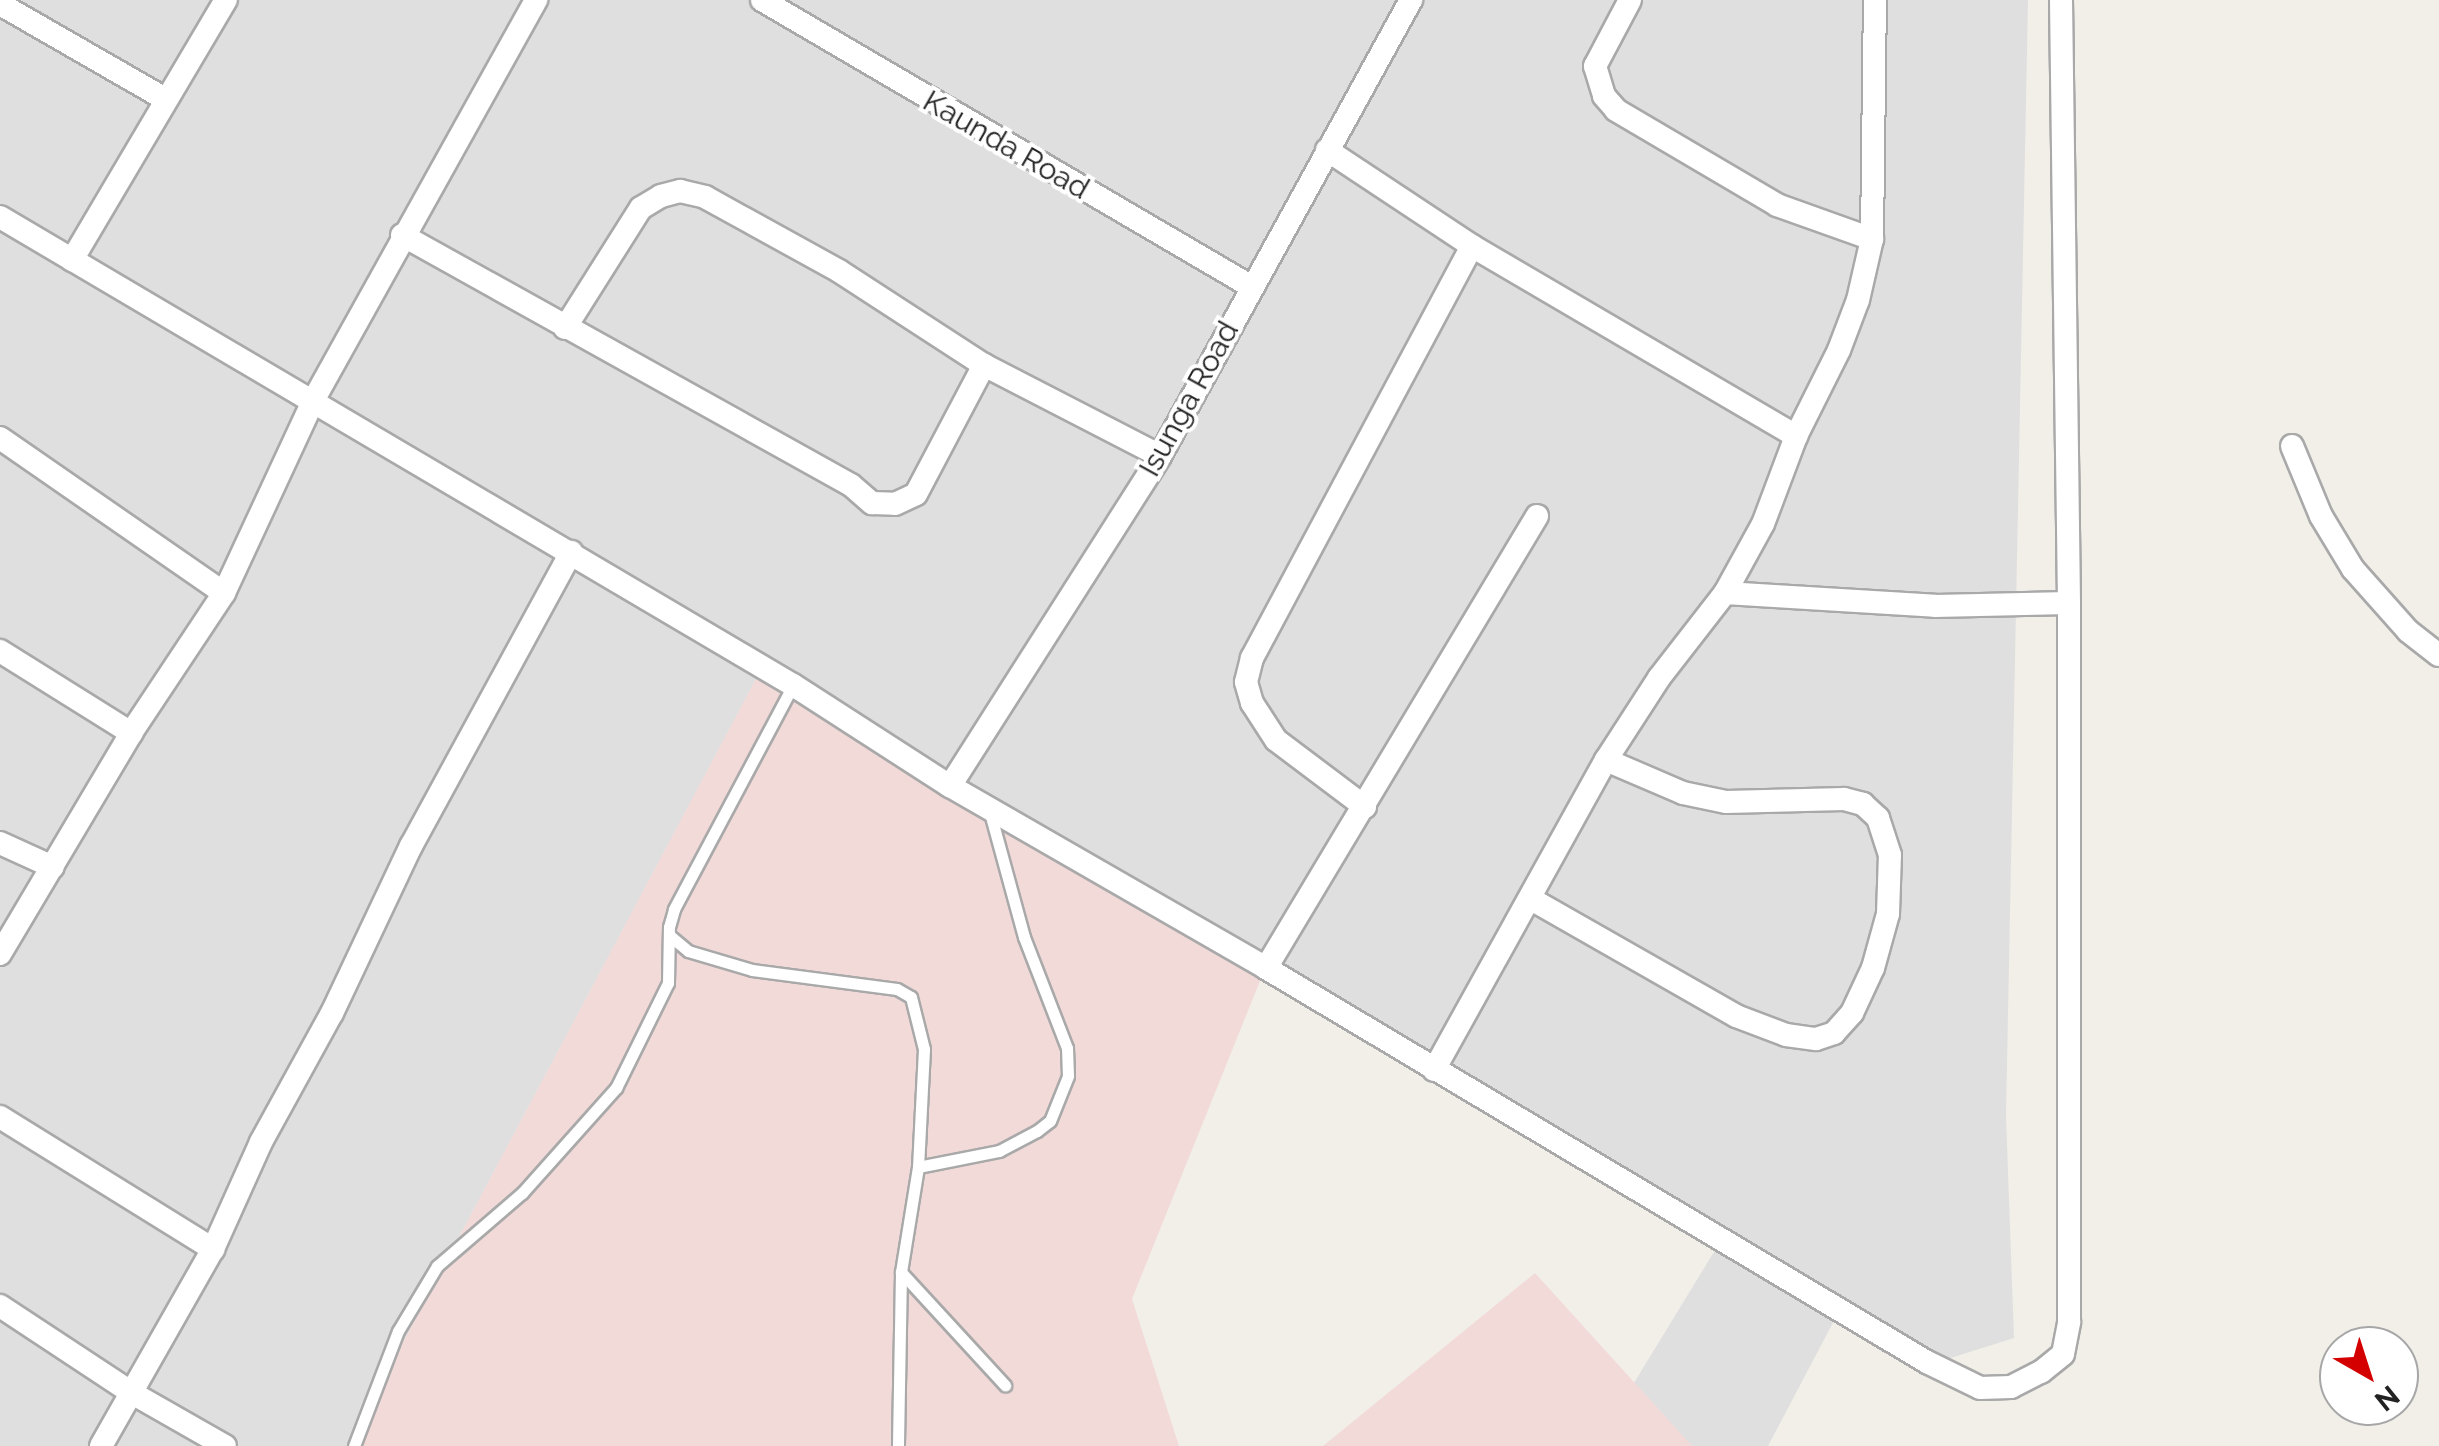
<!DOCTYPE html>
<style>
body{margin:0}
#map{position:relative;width:2439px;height:1446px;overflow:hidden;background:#f2efe9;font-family:Raleway,sans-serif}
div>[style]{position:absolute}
.residential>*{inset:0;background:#e0dfdf}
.commercial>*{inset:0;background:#f2dad9}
.roads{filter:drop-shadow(2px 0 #a9a9a9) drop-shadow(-2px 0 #a9a9a9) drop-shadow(0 2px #a9a9a9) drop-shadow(0 -2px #a9a9a9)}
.lane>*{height:11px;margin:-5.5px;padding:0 5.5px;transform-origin:5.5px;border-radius:5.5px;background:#fff}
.street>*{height:22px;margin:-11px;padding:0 11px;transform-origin:11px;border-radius:11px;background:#fff}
span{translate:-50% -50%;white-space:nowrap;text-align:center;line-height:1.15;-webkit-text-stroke:8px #fff;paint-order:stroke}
.street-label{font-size:30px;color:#222}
.north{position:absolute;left:2319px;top:1326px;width:100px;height:100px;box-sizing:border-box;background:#fff;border:2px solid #a7a7a7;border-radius:50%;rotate:141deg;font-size:28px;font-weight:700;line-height:40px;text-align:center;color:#222}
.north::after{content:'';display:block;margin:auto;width:35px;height:45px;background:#d40000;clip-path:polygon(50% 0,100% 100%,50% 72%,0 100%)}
</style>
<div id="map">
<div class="residential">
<i style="clip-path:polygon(0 0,2028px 0,2006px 1116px,2014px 1338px,1922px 1367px,1836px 1317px,1768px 1446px,1607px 1446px,1618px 1409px,1717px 1247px,758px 676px,348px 1446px,0 1446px)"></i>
</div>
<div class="commercial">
<i style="clip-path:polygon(758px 675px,1264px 971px,1132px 1299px,1179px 1446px,348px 1446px)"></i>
<i style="clip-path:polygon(1535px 1273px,1692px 1446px,1323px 1446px)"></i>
</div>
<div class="roads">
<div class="lane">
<i style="left:669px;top:935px;width:25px;rotate:40deg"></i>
<i style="left:688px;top:951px;width:67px;rotate:16.5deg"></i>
<i style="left:752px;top:970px;width:146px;rotate:7.5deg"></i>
<i style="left:897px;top:989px;width:16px;rotate:30deg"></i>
<i style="left:911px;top:997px;width:54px;rotate:76deg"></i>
<i style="left:924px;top:1049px;width:118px;rotate:92.9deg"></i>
<i style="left:918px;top:1167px;width:106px;rotate:99.2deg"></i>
<i style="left:901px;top:1272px;width:174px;rotate:91deg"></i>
<i style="left:918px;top:1167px;width:83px;rotate:-11.2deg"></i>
<i style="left:999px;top:1151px;width:43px;rotate:-27.8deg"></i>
<i style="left:1037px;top:1131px;width:16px;rotate:-38deg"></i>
<i style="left:1050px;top:1121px;width:48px;rotate:-68.2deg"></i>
<i style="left:1068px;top:1076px;width:28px;rotate:-92deg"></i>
<i style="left:1067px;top:1048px;width:119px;rotate:-111.2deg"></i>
<i style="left:1024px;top:937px;width:129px;rotate:-105.3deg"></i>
<i style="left:901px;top:1272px;width:154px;rotate:47.4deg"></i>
<i style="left:354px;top:1446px;width:123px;rotate:-69.1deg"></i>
<i style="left:398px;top:1331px;width:76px;rotate:-59deg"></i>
<i style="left:437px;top:1266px;width:112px;rotate:-40.7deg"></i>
<i style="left:522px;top:1193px;width:141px;rotate:-48.2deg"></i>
<i style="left:616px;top:1088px;width:117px;rotate:-63.7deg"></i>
<i style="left:668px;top:983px;width:56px;rotate:-89deg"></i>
<i style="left:669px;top:927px;width:19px;rotate:-74deg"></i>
<i style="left:674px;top:909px;width:254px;rotate:-62deg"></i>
</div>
<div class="street">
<i style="left:762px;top:0;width:568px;rotate:30.36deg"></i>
<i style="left:1630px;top:0;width:75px;rotate:117.9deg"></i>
<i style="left:1595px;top:66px;width:31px;rotate:73deg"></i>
<i style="left:1604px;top:96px;width:18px;rotate:49deg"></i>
<i style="left:1616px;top:110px;width:187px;rotate:30.5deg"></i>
<i style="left:1777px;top:205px;width:101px;rotate:19.7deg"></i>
<i style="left:0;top:4px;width:190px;rotate:29.9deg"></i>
<i style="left:1327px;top:150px;width:174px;rotate:33.5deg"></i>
<i style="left:1472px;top:246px;width:376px;rotate:30.4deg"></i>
<i style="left:0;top:217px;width:921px;rotate:30.55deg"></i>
<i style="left:793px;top:685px;width:187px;rotate:32.8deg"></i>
<i style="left:950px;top:786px;width:365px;rotate:29.9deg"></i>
<i style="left:1266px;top:968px;width:770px;rotate:30.8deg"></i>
<i style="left:1927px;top:1362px;width:59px;rotate:26.1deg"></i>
<i style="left:1980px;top:1388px;width:31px;rotate:-2deg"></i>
<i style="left:2011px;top:1387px;width:34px;rotate:-27deg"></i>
<i style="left:2041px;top:1372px;width:28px;rotate:-39deg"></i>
<i style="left:2063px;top:1354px;width:33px;rotate:-79deg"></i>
<i style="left:2069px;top:1322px;width:719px;rotate:-90deg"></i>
<i style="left:2069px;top:603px;width:603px;rotate:-90.76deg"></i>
<i style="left:402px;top:235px;width:514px;rotate:29.11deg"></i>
<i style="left:851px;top:485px;width:28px;rotate:41deg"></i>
<i style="left:872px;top:503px;width:23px;rotate:2deg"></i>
<i style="left:895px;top:504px;width:23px;rotate:-25deg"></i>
<i style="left:916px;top:494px;width:146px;rotate:-62.2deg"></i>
<i style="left:72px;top:260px;width:302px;rotate:-59.4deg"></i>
<i style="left:565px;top:328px;width:142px;rotate:-57.7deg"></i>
<i style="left:641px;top:208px;width:23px;rotate:-31deg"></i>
<i style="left:661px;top:196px;width:20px;rotate:-15deg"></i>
<i style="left:680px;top:191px;width:26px;rotate:13deg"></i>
<i style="left:705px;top:197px;width:153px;rotate:28.9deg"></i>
<i style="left:839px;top:271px;width:173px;rotate:33deg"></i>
<i style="left:984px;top:365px;width:198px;rotate:27.3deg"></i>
<i style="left:0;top:438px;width:272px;rotate:34.7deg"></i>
<i style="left:2292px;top:446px;width:76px;rotate:67.5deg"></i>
<i style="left:2321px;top:516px;width:62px;rotate:58.9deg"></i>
<i style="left:2353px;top:569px;width:83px;rotate:48.4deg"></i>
<i style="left:2408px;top:631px;width:39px;rotate:38deg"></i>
<i style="left:1725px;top:593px;width:210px;rotate:3.5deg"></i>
<i style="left:1935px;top:606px;width:134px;rotate:-1.3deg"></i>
<i style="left:0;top:651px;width:155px;rotate:32deg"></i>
<i style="left:950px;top:786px;width:391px;rotate:-57.5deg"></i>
<i style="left:1160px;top:456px;width:521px;rotate:-61.17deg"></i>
<i style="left:1365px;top:807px;width:111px;rotate:-143deg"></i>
<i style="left:1276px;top:740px;width:44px;rotate:-123deg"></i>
<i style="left:1252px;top:703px;width:22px;rotate:-106deg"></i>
<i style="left:1246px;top:682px;width:25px;rotate:-76deg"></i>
<i style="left:1252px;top:658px;width:467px;rotate:-61.9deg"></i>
<i style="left:0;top:843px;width:58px;rotate:24.4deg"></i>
<i style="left:1531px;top:899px;width:236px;rotate:29.7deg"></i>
<i style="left:1736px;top:1016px;width:53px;rotate:20.8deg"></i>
<i style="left:1786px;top:1035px;width:30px;rotate:8deg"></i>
<i style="left:1816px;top:1039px;width:19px;rotate:-18deg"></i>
<i style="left:1834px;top:1033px;width:27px;rotate:-48deg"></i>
<i style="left:1852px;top:1013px;width:50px;rotate:-65deg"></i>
<i style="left:1873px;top:968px;width:56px;rotate:-74.5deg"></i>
<i style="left:1888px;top:914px;width:59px;rotate:-88.1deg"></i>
<i style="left:1890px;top:855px;width:39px;rotate:-108deg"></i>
<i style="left:1878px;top:818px;width:21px;rotate:-137deg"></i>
<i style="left:1863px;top:804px;width:20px;rotate:-165deg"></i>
<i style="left:1844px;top:799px;width:118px;rotate:178.5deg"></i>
<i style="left:1726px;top:802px;width:44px;rotate:-168.2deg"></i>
<i style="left:1683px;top:793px;width:84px;rotate:-156.8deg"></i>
<i style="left:0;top:954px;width:257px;rotate:-59.3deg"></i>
<i style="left:131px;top:733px;width:168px;rotate:-56.4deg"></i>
<i style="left:224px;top:593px;width:214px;rotate:-65.1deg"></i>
<i style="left:314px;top:399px;width:457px;rotate:-60.9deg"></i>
<i style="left:1266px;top:968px;width:527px;rotate:-59.05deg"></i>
<i style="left:1434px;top:1070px;width:355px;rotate:-61deg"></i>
<i style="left:1606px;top:760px;width:98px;rotate:-57.1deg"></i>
<i style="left:1659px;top:678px;width:108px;rotate:-52.2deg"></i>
<i style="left:1725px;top:593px;width:79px;rotate:-61.2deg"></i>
<i style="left:1763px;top:524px;width:94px;rotate:-69.4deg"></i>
<i style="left:1796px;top:436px;width:96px;rotate:-63.4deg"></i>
<i style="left:1839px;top:350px;width:53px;rotate:-69.2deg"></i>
<i style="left:1858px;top:300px;width:63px;rotate:-77.1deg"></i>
<i style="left:1872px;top:239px;width:239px;rotate:-89.3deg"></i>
<i style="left:0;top:1117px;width:251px;rotate:31.8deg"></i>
<i style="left:0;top:1306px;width:158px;rotate:33.4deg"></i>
<i style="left:132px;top:1393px;width:107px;rotate:29.7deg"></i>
<i style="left:101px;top:1446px;width:227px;rotate:-60.4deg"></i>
<i style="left:213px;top:1249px;width:117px;rotate:-65.8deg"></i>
<i style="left:261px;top:1142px;width:147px;rotate:-61.2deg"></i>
<i style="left:332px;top:1013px;width:185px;rotate:-64.7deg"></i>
<i style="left:411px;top:846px;width:335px;rotate:-61.4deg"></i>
</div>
</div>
<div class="street-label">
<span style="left:1006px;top:145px;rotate:30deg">Kaunda Road</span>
<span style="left:1189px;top:399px;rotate:-61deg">Isunga Road</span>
</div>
<div class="north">N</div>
</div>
